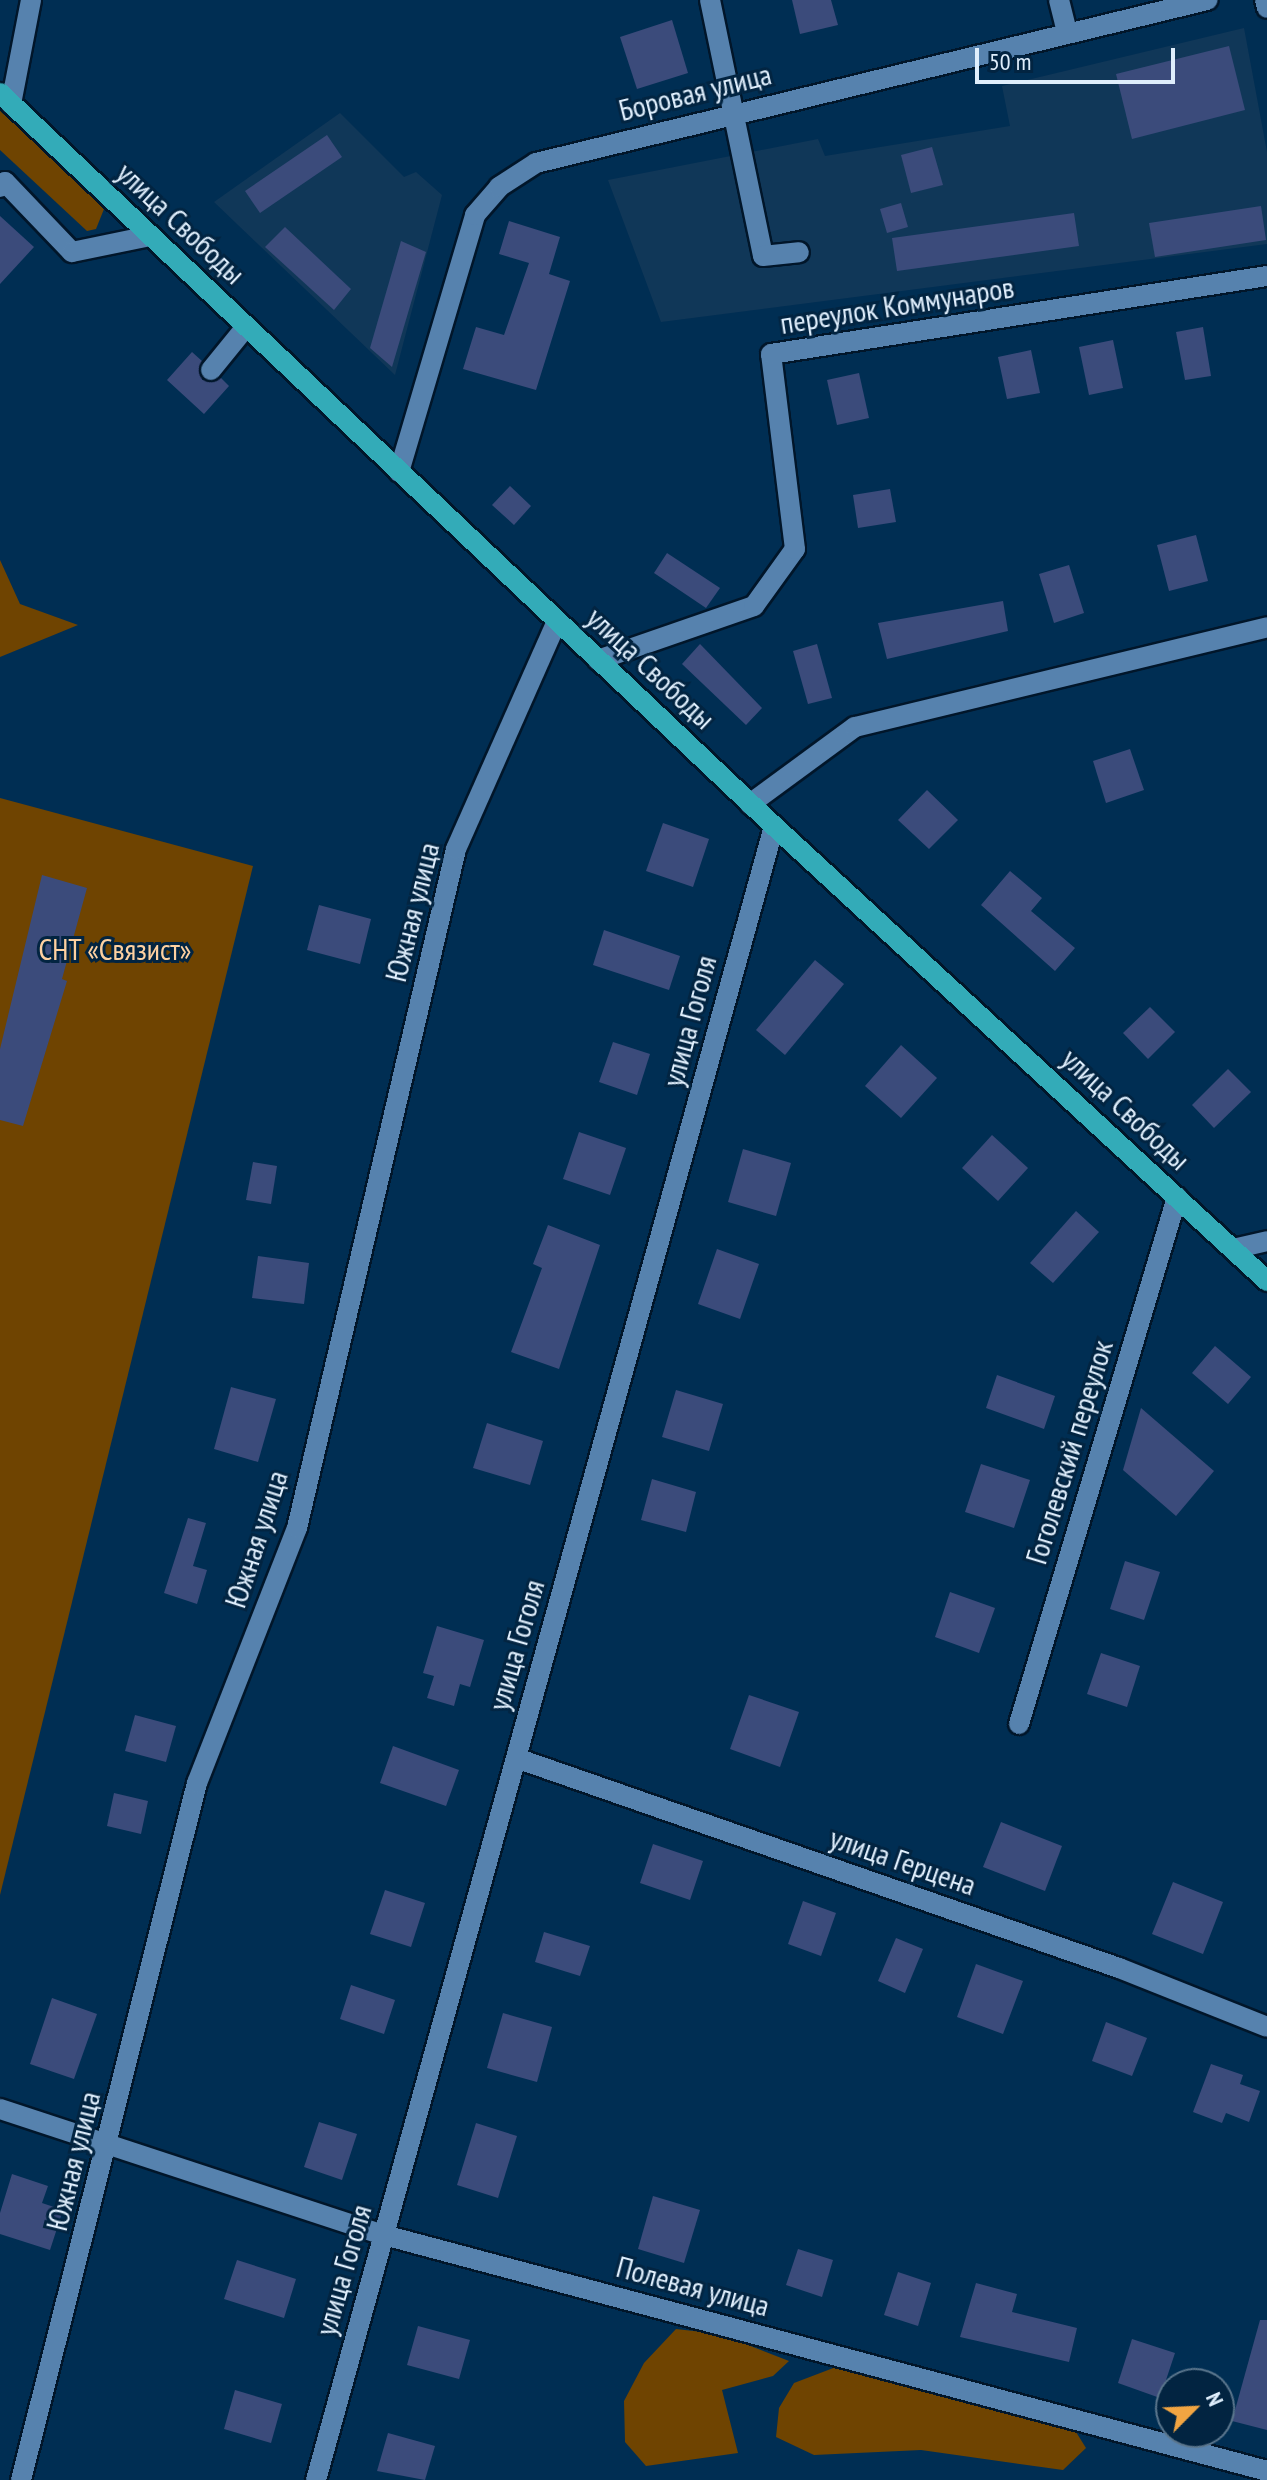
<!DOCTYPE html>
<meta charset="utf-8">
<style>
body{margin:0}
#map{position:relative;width:1267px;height:2480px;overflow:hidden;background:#002e53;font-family:"PT Sans Narrow",sans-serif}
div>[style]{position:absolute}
.built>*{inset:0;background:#103758}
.green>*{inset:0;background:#6f4401}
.building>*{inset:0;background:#3b4b7b}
.roads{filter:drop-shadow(2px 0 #01162a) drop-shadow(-2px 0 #01162a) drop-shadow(0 2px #01162a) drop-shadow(0 -2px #01162a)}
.minor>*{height:20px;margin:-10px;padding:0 10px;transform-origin:10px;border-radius:10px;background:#5682ae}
.major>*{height:20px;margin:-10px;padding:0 10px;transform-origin:10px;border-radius:10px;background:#33abb8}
span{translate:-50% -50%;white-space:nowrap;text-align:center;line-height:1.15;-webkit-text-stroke:6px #022441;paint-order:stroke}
.street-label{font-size:30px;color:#dfeefc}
.park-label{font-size:30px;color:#fed1a1}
.north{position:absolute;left:1155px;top:2368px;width:80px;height:80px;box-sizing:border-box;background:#022441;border:2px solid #5a758c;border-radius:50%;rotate:66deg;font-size:22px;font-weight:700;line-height:32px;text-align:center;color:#dfeefc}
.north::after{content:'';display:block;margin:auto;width:28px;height:36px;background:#f2a542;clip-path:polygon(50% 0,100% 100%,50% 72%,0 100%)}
.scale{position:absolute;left:975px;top:48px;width:200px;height:36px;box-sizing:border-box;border:4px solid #dfeefc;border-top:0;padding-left:10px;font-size:24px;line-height:28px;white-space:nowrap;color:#dfeefc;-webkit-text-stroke:6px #022441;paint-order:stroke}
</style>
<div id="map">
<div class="built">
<i style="clip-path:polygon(1244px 28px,1267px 152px,1267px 244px,661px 322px,608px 180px,818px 139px,825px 156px,1010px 126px,1002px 86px)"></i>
<i style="clip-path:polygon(340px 113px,404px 177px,416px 172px,442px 195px,395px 375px,214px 202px)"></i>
</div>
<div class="green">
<i style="clip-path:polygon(0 106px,106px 204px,96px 229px,87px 231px,0 150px)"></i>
<i style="clip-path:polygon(0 560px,20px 604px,78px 625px,0 657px)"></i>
<i style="clip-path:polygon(0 798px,253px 866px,0 1895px)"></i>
<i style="clip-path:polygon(676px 2329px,720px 2334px,789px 2361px,773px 2376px,722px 2390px,738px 2453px,646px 2466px,625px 2442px,624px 2401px,644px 2363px)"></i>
<i style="clip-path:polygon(836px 2367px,1048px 2423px,1076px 2432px,1086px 2448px,1063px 2470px,921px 2450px,814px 2455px,776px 2437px,779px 2408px,794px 2383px)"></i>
</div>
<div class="building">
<i style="clip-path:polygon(792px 0,831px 0,838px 25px,800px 34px)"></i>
<i style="clip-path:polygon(672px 20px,688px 73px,637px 89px,620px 37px)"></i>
<i style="clip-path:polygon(1229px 46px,1245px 110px,1132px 139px,1116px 74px)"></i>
<i style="clip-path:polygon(327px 135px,342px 157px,260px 213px,245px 191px)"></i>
<i style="clip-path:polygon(932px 147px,943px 185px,911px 193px,901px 155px)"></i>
<i style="clip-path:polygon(901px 203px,908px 227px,887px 233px,880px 209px)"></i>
<i style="clip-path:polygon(1261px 206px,1266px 240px,1155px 257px,1149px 223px)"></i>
<i style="clip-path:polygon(1074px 213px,1079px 246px,897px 271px,892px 238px)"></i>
<i style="clip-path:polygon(0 216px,34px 247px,0 284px)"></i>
<i style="clip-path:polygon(509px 221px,560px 237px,549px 274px,570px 281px,536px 390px,463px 369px,476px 327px,504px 335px,529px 263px,499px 254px)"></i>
<i style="clip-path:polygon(285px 227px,351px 289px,334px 310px,265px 247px)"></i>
<i style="clip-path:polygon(401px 241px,426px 252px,392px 367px,370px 348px)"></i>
<i style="clip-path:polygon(1203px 327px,1211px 376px,1185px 380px,1176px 332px)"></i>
<i style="clip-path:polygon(1113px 340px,1123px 388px,1089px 395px,1079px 347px)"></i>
<i style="clip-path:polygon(1031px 350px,1040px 393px,1007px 399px,998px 357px)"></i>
<i style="clip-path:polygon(192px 352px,202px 361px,202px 380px,221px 378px,229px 386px,204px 414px,167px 380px)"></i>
<i style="clip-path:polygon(859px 373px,869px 418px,837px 425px,827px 380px)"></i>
<i style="clip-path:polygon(510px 486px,531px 506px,514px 525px,492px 505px)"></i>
<i style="clip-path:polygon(890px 489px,896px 522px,858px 528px,853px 495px)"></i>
<i style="clip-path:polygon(1196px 535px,1208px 581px,1169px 591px,1157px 545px)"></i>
<i style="clip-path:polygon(667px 553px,720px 588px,706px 608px,654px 573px)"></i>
<i style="clip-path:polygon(1069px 565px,1084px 613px,1054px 623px,1039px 574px)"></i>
<i style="clip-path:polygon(1003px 601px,1008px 631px,887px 659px,878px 623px)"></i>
<i style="clip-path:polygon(700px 644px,762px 708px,746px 725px,682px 664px)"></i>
<i style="clip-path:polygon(817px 644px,832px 698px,808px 704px,793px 651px)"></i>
<i style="clip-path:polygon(1130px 749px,1144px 790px,1106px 803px,1093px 761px)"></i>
<i style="clip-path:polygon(927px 790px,958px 820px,929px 849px,898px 820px)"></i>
<i style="clip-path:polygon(663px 823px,709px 839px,693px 887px,646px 871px)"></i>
<i style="clip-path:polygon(1010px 871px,1042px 898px,1031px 911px,1075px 948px,1055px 971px,981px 905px)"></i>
<i style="clip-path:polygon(42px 875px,87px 888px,62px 979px,67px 981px,23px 1126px,0 1120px,0 1049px)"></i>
<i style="clip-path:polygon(319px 905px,371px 919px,360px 964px,307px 950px)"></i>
<i style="clip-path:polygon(604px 930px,680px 956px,669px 990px,593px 965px)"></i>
<i style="clip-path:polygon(815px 960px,844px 984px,785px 1055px,756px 1030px)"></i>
<i style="clip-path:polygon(1150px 1007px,1175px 1032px,1148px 1059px,1123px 1033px)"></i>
<i style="clip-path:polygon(613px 1042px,650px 1054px,637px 1095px,599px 1082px)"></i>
<i style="clip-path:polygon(901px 1045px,937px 1078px,901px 1118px,865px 1086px)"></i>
<i style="clip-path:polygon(1228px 1069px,1251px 1092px,1214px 1128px,1192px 1105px)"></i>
<i style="clip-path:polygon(579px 1132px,626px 1148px,610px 1195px,563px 1179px)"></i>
<i style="clip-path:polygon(992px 1135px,1028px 1168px,998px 1201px,962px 1168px)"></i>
<i style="clip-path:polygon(743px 1149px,791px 1163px,776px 1216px,728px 1202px)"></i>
<i style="clip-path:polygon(253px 1162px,277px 1166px,271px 1204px,246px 1200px)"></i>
<i style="clip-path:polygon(1076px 1211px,1099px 1232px,1053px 1283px,1030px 1263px)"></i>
<i style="clip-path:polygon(548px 1225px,600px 1245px,559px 1369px,511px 1352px,542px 1268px,533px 1264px)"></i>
<i style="clip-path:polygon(717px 1249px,759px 1264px,740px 1319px,698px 1304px)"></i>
<i style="clip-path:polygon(258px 1256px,309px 1263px,304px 1304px,252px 1298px)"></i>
<i style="clip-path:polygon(1215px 1346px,1251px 1377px,1228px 1404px,1192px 1373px)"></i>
<i style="clip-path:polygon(997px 1375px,1055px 1396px,1044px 1429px,986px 1408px)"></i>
<i style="clip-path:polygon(231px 1387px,276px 1399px,258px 1462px,214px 1449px)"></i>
<i style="clip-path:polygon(676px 1390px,723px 1404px,709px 1451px,662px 1437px)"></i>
<i style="clip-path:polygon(1141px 1408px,1214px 1471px,1176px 1516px,1123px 1470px)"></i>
<i style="clip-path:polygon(487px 1423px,543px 1441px,530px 1485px,473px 1468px)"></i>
<i style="clip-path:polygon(981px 1464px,1030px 1480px,1014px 1528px,965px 1512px)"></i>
<i style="clip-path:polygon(652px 1479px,696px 1492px,686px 1532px,641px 1520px)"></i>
<i style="clip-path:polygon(188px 1518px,206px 1523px,193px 1566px,207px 1570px,197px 1604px,164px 1593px)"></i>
<i style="clip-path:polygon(1125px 1561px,1160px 1572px,1144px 1620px,1110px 1609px)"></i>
<i style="clip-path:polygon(950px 1592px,995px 1608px,979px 1653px,935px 1637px)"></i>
<i style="clip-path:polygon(437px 1626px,484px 1640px,470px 1687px,460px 1684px,454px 1706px,427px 1698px,434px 1676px,423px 1673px)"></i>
<i style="clip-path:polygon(1101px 1653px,1140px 1666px,1127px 1707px,1087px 1694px)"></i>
<i style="clip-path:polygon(749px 1695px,799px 1712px,780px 1767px,730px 1749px)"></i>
<i style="clip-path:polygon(135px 1715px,176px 1726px,166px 1762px,125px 1751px)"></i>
<i style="clip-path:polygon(393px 1746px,459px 1770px,446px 1806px,380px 1783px)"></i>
<i style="clip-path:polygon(114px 1793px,148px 1801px,141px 1834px,107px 1826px)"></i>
<i style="clip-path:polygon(1001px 1822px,1062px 1846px,1045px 1891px,983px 1867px)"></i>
<i style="clip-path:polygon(653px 1844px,703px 1861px,690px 1900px,640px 1883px)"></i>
<i style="clip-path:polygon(1173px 1882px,1223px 1902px,1203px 1954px,1152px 1934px)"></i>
<i style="clip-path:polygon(385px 1890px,425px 1903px,411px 1947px,370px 1934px)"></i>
<i style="clip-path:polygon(803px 1901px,836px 1913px,821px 1956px,788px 1944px)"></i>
<i style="clip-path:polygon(544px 1932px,590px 1946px,580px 1976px,535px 1962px)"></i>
<i style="clip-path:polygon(896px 1938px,923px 1949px,905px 1993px,878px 1981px)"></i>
<i style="clip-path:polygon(976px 1964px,1023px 1981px,1003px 2034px,957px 2017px)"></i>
<i style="clip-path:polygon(351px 1985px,395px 2000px,384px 2034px,340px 2019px)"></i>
<i style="clip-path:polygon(52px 1998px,97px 2014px,74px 2079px,30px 2064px)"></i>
<i style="clip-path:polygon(503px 2013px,552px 2027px,537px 2082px,487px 2068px)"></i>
<i style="clip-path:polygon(1106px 2022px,1147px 2038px,1132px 2076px,1092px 2061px)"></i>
<i style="clip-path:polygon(1211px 2064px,1243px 2075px,1240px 2084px,1260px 2091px,1249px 2122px,1226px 2113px,1222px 2123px,1193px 2112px)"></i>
<i style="clip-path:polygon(319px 2122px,357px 2134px,342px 2180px,304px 2167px)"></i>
<i style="clip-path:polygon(476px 2123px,517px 2136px,498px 2198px,457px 2185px)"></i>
<i style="clip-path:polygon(12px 2174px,48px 2186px,42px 2203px,63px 2210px,50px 2250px,0 2234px,0 2213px)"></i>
<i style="clip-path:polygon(653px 2196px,700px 2210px,684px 2263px,638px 2249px)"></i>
<i style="clip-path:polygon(798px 2249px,833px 2260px,822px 2297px,786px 2285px)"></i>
<i style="clip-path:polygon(237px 2260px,296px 2279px,284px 2318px,224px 2299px)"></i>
<i style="clip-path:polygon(898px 2272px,931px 2283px,918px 2326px,884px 2315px)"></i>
<i style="clip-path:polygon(976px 2283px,1017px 2294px,1012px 2312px,1077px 2328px,1069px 2362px,960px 2337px)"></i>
<i style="clip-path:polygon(1260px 2320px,1267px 2320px,1267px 2430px,1232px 2421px)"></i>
<i style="clip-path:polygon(418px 2326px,470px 2340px,459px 2379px,407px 2365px)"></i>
<i style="clip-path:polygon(1132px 2339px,1175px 2353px,1160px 2398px,1118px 2383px)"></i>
<i style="clip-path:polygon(235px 2390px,282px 2404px,271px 2443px,224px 2429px)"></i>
<i style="clip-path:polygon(388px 2433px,435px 2446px,425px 2480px,377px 2471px)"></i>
</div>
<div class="roads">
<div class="minor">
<i style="left:710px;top:0;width:261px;rotate:78.3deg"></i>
<i style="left:763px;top:256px;width:36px;rotate:-6deg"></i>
<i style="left:1059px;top:0;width:33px;rotate:76deg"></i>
<i style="left:1265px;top:0;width:8px;rotate:76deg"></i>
<i style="left:11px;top:104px;width:106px;rotate:-79.1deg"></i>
<i style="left:0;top:187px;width:7px;rotate:-45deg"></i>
<i style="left:5px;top:182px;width:97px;rotate:46.3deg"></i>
<i style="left:72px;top:252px;width:80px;rotate:-11.6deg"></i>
<i style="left:211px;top:370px;width:55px;rotate:-50.9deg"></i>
<i style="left:399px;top:472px;width:268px;rotate:-73.5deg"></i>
<i style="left:475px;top:215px;width:37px;rotate:-49deg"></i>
<i style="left:499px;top:187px;width:44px;rotate:-33deg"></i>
<i style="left:536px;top:163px;width:691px;rotate:-13.65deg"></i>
<i style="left:598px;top:660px;width:165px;rotate:-19.1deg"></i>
<i style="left:754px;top:606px;width:70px;rotate:-54.3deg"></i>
<i style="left:795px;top:549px;width:196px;rotate:-97deg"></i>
<i style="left:771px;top:354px;width:502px;rotate:-8.94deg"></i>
<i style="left:750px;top:804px;width:130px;rotate:-36.3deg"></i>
<i style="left:855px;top:727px;width:424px;rotate:-13.6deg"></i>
<i style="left:1233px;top:1249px;width:35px;rotate:-13deg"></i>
<i style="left:1019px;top:1724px;width:550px;rotate:-73.31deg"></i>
<i style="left:516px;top:1758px;width:639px;rotate:19.2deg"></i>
<i style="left:1119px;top:1968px;width:159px;rotate:21.7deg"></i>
<i style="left:0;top:2109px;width:404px;rotate:18.2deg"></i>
<i style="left:384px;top:2235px;width:914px;rotate:14.96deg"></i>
<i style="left:21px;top:2480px;width:719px;rotate:-75.83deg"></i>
<i style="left:197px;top:1783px;width:274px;rotate:-68.6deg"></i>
<i style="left:297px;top:1528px;width:697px;rotate:-76.82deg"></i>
<i style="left:456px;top:849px;width:249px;rotate:-66.1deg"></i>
<i style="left:316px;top:2480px;width:1716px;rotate:-74.52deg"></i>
</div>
<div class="major">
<i style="left:0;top:93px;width:1066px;rotate:43.44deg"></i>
<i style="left:774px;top:826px;width:671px;rotate:42.7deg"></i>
</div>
</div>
<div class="street-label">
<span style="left:695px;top:92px;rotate:-14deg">Боровая улица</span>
<span style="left:181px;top:223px;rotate:43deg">улица Свободы</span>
<span style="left:897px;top:305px;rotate:-9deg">переулок Коммунаров</span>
<span style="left:651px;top:668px;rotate:43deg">улица Свободы</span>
<span style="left:412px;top:912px;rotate:-76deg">Южная улица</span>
<span style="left:689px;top:1021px;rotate:-75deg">улица Гоголя</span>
<span style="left:1126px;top:1109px;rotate:43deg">улица Свободы</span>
<span style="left:1069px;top:1452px;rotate:-73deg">Гоголевский переулок</span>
<span style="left:256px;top:1539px;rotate:-72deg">Южная улица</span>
<span style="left:516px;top:1645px;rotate:-74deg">улица Гоголя</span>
<span style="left:903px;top:1861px;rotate:19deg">улица Герцена</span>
<span style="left:73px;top:2161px;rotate:-76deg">Южная улица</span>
<span style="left:343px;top:2270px;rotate:-74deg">улица Гоголя</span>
<span style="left:693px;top:2286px;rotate:15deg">Полевая улица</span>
</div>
<div class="park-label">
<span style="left:115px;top:949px">СНТ «Связист»</span>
</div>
<div class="north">N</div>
<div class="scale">50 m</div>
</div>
